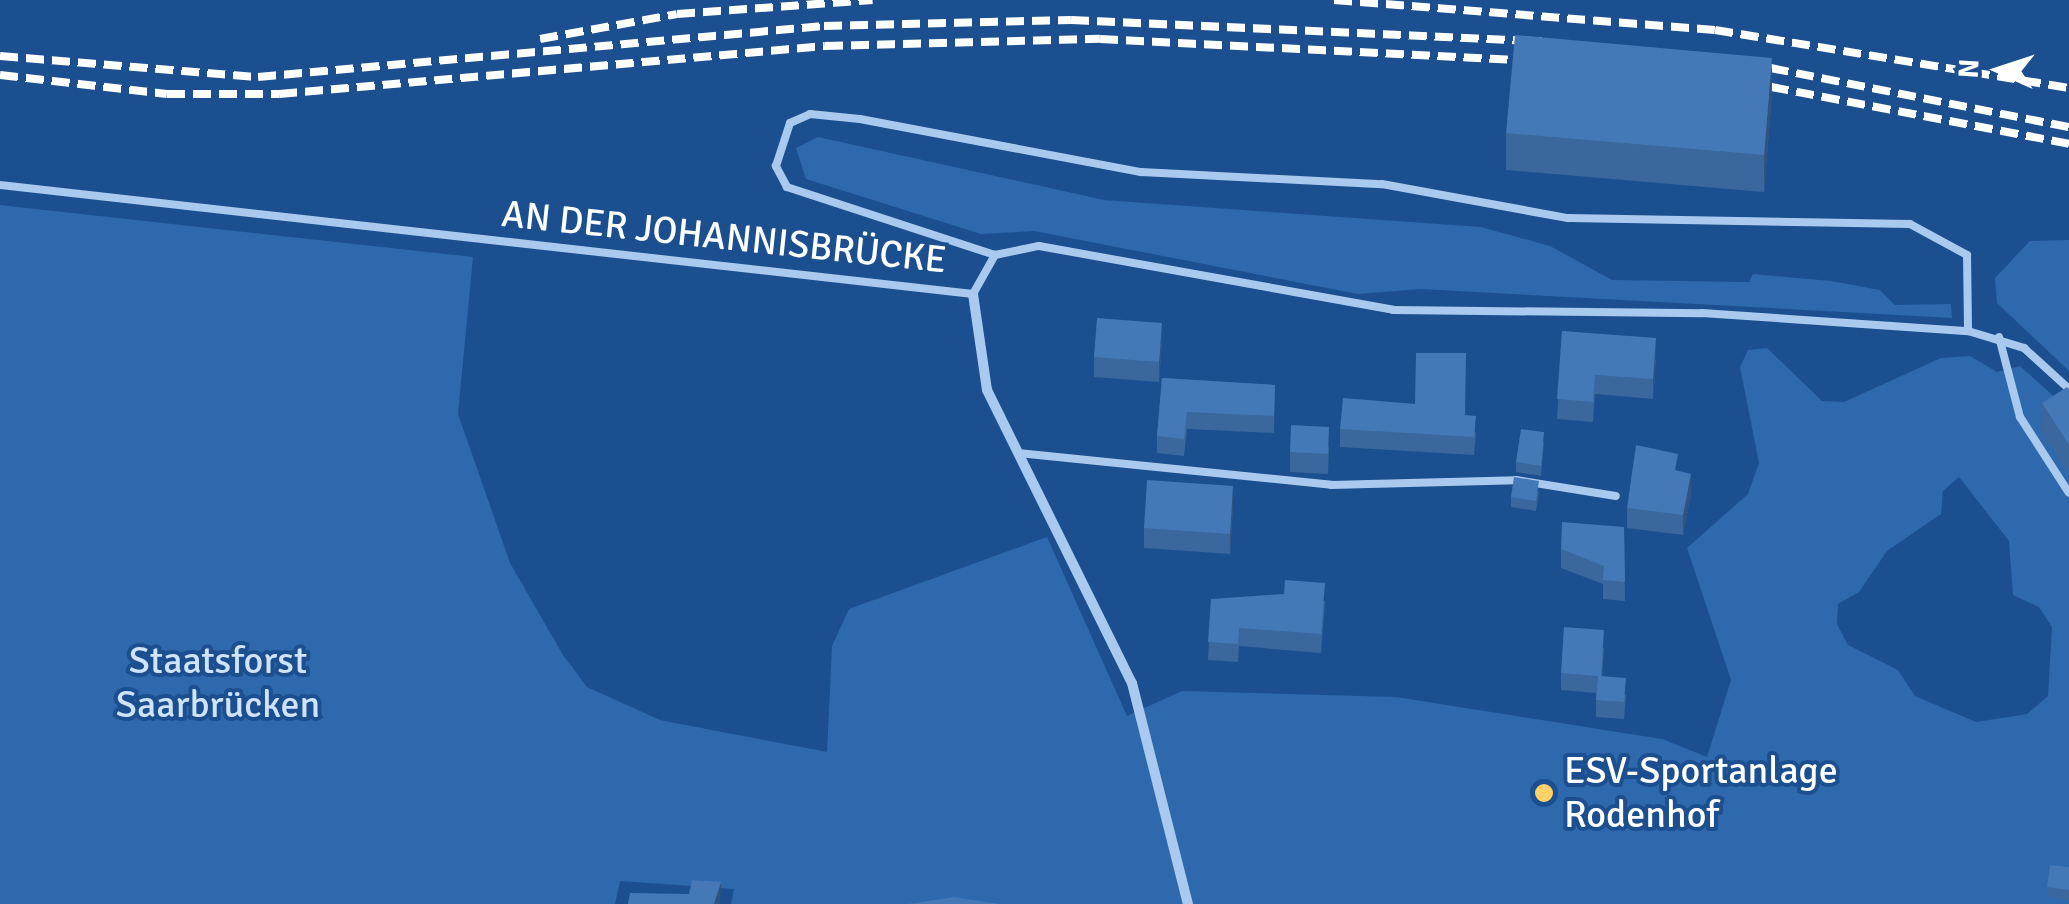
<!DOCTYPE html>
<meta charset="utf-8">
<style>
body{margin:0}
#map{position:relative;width:2069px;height:904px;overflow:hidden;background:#1b4f8f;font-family:Signika,sans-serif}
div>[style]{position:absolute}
.green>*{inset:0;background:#2e69ad}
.service>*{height:8px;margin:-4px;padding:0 4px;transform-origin:4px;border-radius:4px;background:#a9c9ee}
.minor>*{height:10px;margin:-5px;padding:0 5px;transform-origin:5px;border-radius:5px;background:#a9c9ee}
.rail>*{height:8px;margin-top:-4px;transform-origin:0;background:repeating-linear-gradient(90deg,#fff 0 18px,transparent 0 26px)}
.wall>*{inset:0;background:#3a679d}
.shaded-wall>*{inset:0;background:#305480}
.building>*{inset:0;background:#4478b7}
.dots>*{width:28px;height:28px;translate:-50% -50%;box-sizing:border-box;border:5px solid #1b4f8f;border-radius:50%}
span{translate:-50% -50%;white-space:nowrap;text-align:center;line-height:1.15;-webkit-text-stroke:8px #1b4f8f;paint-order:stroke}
.street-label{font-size:38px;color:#fff}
.park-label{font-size:38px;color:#cfe3fa}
.poi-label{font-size:38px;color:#fff}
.left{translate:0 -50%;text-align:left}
.north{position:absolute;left:1949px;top:20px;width:100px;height:100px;-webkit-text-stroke:8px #1b4f8f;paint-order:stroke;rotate:273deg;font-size:28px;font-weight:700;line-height:40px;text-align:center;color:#fff}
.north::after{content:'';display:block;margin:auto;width:35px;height:45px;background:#fff;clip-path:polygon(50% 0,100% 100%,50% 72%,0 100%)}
</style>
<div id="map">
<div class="green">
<i style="clip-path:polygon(818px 137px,1104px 200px,1481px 227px,1550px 246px,1612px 280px,1749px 282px,1753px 274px,1831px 281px,1880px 290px,1895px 305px,1951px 304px,1952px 318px,1421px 289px,1358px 294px,1034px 231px,981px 234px,806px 179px,796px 148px)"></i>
<i style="clip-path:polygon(evenodd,0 205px,473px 257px,458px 414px,510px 563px,563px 655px,587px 687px,660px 720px,827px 752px,832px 646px,849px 609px,1047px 537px,1127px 716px,1182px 691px,1396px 697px,1662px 739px,1707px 757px,1731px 680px,1687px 548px,1748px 494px,1759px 463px,1740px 367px,1748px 350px,1767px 348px,1822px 401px,1844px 402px,1941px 358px,1970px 356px,1997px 372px,2020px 366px,2069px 410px,2069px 904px,731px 904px,734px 889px,620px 881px,615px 904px,0 904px,0 205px,1959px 477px,2009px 541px,2013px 595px,2039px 607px,2052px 627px,2048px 696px,2027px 714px,1976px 722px,1915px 696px,1898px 670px,1848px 645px,1837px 624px,1838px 604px,1859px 592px,1887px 551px,1941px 514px,1943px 491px,1959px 477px)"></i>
<i style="clip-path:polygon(2069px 240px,2069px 371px,1997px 303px,1995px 278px,2030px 241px)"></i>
</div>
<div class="service">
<i style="left:0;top:185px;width:979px;rotate:6.39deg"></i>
<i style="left:973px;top:294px;width:45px;rotate:-60.6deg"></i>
<i style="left:995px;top:255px;width:45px;rotate:-11.6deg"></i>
<i style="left:1039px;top:246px;width:360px;rotate:10.2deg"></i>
<i style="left:1393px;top:310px;width:309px;rotate:0.6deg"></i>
<i style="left:1702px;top:313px;width:267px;rotate:3.9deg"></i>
<i style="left:1968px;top:331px;width:59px;rotate:16.9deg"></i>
<i style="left:2024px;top:348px;width:61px;rotate:42.3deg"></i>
<i style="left:995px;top:255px;width:219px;rotate:-161.9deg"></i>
<i style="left:787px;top:187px;width:24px;rotate:-118deg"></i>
<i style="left:776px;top:166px;width:45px;rotate:-72deg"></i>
<i style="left:790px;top:123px;width:22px;rotate:-24deg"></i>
<i style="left:810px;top:114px;width:50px;rotate:5.7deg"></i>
<i style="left:860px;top:119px;width:286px;rotate:10.7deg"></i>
<i style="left:1141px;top:172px;width:241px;rotate:2.9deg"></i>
<i style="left:1382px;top:184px;width:189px;rotate:10.4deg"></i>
<i style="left:1568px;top:218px;width:342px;rotate:1deg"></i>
<i style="left:1910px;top:224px;width:65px;rotate:28.5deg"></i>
<i style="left:1967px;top:255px;width:76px;rotate:89.2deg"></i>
<i style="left:1999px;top:337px;width:83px;rotate:75.3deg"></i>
<i style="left:2020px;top:417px;width:90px;rotate:57.2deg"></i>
<i style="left:1018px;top:453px;width:315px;rotate:5.8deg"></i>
<i style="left:1331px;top:485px;width:185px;rotate:-1.5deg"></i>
<i style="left:1516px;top:480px;width:101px;rotate:9.1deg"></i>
</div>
<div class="minor">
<i style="left:973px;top:294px;width:97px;rotate:81.7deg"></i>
<i style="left:987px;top:390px;width:327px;rotate:63.7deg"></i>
<i style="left:1132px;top:683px;width:228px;rotate:75.8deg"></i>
</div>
<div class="rail">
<i style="left:1334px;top:0;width:382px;rotate:4.5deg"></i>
<i style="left:1715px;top:30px;width:359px;rotate:9.3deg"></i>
<i style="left:540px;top:39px;width:139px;rotate:-10.3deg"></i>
<i style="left:677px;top:14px;width:196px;rotate:-4.1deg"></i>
<i style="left:0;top:56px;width:259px;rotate:4.7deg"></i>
<i style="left:258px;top:77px;width:568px;rotate:-5.15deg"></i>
<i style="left:824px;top:26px;width:247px;rotate:-1.4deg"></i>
<i style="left:1071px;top:20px;width:471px;rotate:2.6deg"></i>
<i style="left:1745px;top:63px;width:330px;rotate:11.2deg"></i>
<i style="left:0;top:75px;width:168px;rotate:6.5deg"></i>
<i style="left:167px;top:94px;width:112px"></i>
<i style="left:279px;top:94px;width:548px;rotate:-5.02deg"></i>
<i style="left:825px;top:46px;width:275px;rotate:-1.5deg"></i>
<i style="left:1100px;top:39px;width:442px;rotate:2.9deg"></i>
<i style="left:1745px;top:82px;width:330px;rotate:10.8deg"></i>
</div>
<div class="wall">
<i style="clip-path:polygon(1772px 94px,1764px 192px,1506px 170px,1506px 133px)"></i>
<i style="clip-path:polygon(1562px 331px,1656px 358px,1653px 399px,1595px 394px,1593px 422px,1557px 419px)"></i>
<i style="clip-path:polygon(1162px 343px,1159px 382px,1094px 377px,1094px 357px)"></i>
<i style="clip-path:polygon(1162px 378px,1275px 385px,1274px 433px,1187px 429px,1184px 456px,1157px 453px,1157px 436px)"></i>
<i style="clip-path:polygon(2069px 389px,2069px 474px,2042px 432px,2042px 403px)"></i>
<i style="clip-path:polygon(1465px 415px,1476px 433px,1474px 455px,1340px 447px,1340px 429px)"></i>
<i style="clip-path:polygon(1544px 442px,1541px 476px,1516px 472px,1516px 462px)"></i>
<i style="clip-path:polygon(1329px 447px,1328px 474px,1290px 472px,1290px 452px)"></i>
<i style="clip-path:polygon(1678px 471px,1691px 494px,1683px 535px,1627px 528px,1627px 508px)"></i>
<i style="clip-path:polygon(1539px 491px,1536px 511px,1511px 507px,1511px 497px)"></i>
<i style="clip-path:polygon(1233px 506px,1230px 554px,1144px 548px,1144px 528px)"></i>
<i style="clip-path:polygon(1624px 527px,1625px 601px,1603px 599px,1603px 584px,1561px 568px,1561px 549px)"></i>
<i style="clip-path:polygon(1211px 599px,1325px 601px,1321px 653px,1239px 646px,1238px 662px,1208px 660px)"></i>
<i style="clip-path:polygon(1604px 648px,1602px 676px,1626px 695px,1624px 719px,1596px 717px,1596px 693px,1561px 690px,1561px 673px)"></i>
<i style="clip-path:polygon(2069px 867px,2069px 900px,2047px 897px,2047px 887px)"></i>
</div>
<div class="shaded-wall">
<i style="clip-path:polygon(1772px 58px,1772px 94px,1764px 192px,1764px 155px)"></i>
<i style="clip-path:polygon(1162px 323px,1162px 343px,1159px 382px,1159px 362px)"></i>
<i style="clip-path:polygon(1656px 338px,1656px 358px,1653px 399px,1653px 379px)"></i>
<i style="clip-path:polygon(1691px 474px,1691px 494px,1683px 535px,1683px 515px)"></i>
<i style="clip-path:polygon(1233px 486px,1233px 506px,1230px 554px,1230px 534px)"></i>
<i style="clip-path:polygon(721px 882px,720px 904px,714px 904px)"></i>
</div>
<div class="building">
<i style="clip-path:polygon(1515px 35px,1772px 58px,1764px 155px,1506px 133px)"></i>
<i style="clip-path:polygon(1097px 318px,1162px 323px,1159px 362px,1094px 357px)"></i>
<i style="clip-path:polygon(1562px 331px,1656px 338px,1653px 379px,1595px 375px,1593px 402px,1557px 399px)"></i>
<i style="clip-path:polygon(1416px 353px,1466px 353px,1465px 415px,1476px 416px,1474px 437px,1340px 429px,1343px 398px,1415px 404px)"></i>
<i style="clip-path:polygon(1162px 378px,1275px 385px,1274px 416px,1187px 412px,1184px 439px,1157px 436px)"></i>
<i style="clip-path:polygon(2067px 387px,2069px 389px,2069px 445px,2042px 403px)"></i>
<i style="clip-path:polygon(1291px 425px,1329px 427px,1328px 454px,1290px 452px)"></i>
<i style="clip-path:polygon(1521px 429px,1544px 432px,1541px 466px,1516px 462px)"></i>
<i style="clip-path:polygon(1636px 445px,1678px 454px,1675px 470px,1691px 474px,1683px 515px,1627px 508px)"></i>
<i style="clip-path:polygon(1514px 477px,1539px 481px,1536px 501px,1511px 497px)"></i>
<i style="clip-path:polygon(1147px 480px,1233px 486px,1230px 534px,1144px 528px)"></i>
<i style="clip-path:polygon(1562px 522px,1624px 527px,1625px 582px,1603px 580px,1604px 566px,1561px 549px)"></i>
<i style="clip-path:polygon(1285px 580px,1325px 583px,1321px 634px,1239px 628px,1238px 644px,1208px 642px,1211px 599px,1284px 594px)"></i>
<i style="clip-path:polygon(1564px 627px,1604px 630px,1601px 676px,1626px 678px,1624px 702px,1596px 700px,1598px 676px,1561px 673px)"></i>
<i style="clip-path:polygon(2050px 865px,2069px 867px,2069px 890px,2047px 887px)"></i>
<i style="clip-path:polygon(692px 880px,721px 882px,714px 904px,628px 904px,630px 893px,689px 894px)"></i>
<i style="clip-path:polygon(954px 897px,999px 904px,908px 904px)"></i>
</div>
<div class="dots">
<i style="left:1544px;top:793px;background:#ffd166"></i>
</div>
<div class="street-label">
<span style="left:724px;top:237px;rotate:6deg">AN DER JOHANNISBRÜCKE</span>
</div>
<div class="park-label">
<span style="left:218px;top:683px">Staatsforst<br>Saarbrücken</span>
</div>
<div class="poi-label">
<span class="left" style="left:1564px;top:793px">ESV-Sportanlage<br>Rodenhof</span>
</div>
<div class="north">N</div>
</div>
